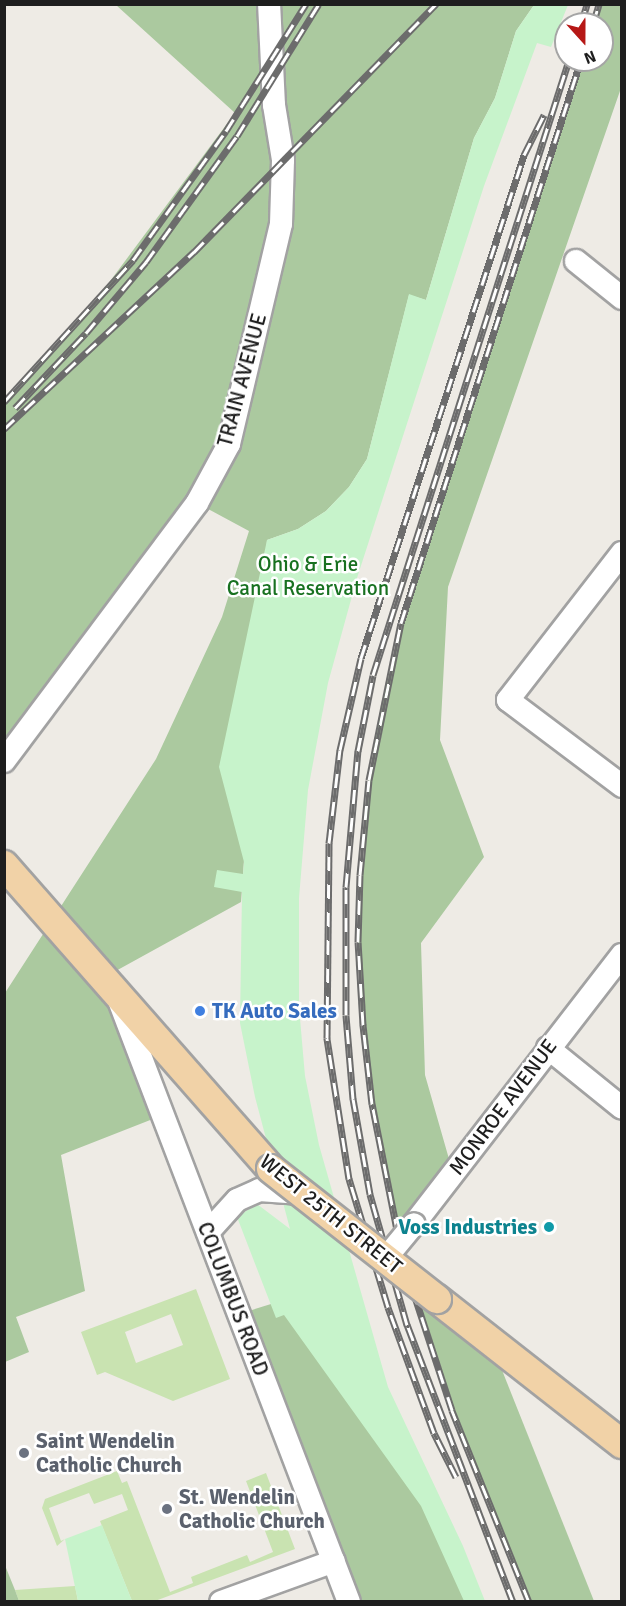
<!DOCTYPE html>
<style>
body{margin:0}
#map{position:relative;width:626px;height:1606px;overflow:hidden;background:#eeebe5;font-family:Signika,sans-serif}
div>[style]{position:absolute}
.grass>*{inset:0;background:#c9e3b1}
.forest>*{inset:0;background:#abc99f}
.park>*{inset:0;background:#c7f3cb}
.roads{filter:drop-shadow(2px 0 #a2a2a2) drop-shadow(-2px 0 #a2a2a2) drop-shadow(0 2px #a2a2a2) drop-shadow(0 -2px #a2a2a2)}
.minor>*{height:22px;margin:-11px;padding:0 11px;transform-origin:11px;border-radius:11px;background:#fff}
.major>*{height:28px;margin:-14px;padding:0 14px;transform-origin:14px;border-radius:14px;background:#f1d2a7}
.rail>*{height:7px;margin-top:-3.5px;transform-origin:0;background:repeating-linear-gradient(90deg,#fff 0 14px,#6c6c6c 0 28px);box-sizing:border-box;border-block:2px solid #6c6c6c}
.bridges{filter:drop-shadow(2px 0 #a2a2a2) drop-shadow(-2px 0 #a2a2a2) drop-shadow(0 2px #a2a2a2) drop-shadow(0 -2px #a2a2a2)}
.minor-bridge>*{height:22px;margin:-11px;padding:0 11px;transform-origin:11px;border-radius:11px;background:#fff}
.major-bridge>*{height:28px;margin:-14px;padding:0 14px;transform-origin:14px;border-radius:14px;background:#f1d2a7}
.dots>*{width:16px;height:16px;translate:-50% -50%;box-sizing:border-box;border:3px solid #fff;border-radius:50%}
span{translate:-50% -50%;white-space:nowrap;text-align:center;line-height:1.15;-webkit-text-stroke:5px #fff;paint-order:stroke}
.street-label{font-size:21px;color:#1e1e1e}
.park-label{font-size:21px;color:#187120}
.shop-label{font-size:21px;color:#366cbe;font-weight:700}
.left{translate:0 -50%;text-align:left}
.culture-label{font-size:21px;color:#0d838f;font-weight:700}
.right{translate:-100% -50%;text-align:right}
.worship-label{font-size:21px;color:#5b616d;font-weight:700}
.frame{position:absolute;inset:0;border:6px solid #1e1e1e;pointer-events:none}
.north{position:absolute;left:554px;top:12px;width:60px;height:60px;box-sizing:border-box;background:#fff;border:2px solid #a5a5a5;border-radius:50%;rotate:159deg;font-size:16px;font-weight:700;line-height:24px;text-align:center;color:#1e1e1e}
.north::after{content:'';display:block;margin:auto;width:21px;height:27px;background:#b61816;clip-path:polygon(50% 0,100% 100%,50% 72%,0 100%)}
</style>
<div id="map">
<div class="grass">
<i style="clip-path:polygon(evenodd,196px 1289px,230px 1379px,173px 1401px,105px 1372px,97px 1375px,81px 1332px,196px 1289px,171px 1314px,183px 1345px,136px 1363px,125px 1332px,171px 1314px)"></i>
<i style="clip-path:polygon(117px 1471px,122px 1483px,127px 1481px,170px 1592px,193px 1583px,191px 1577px,247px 1555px,250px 1562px,273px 1552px,246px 1481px,266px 1473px,295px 1549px,155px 1601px,132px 1601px,100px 1521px,128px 1510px,122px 1494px,94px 1504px,89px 1493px,49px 1508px,61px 1541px,65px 1539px,57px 1546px,42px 1508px,45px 1499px)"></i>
<i style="clip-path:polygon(75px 1586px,78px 1601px,19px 1601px,15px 1590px)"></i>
</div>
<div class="forest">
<i style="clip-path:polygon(116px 5px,534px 5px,516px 31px,495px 98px,474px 138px,426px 300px,409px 295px,367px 459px,349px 487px,326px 511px,298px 529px,267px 540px,241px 902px,103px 978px,163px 1115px,61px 1155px,85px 1291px,16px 1317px,29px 1352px,5px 1362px,5px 993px,156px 759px,222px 617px,249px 531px,197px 503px,5px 761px,5px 402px,79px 323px,235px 113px)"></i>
<i style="clip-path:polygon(599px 5px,621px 5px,621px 88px,448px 587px,440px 740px,484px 857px,421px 943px,425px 1075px,453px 1173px,399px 1242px,372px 1104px,363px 1025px,358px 942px,369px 780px,381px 705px,418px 564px,581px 60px,602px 60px,602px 24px,593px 24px)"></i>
<i style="clip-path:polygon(408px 1277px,490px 1340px,594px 1601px,529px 1601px,452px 1410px)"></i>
<i style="clip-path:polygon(271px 1304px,284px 1306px,375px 1415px,473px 1601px,349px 1601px,239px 1314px)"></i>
<i style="clip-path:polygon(4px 1563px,15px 1590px,19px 1601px,5px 1601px)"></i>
</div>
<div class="park">
<i style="clip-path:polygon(534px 5px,568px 5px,551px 47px,537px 43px,484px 186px,357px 578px,328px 683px,308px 790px,299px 898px,299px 1007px,305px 1076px,319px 1145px,388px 1387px,463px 1546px,485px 1601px,464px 1601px,421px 1506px,284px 1315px,276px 1318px,237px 1217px,257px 1204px,290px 1229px,255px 1097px,240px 1023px,242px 892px,214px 887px,217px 870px,243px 874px,244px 862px,219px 767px,267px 540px,298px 529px,326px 511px,349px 487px,367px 459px,409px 294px,426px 300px,474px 138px,495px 98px,516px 31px)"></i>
<i style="clip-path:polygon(102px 1525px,132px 1601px,78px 1601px,65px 1539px)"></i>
</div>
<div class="roads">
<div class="minor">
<i style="left:576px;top:261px;width:59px;rotate:38.8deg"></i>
<i style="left:622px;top:553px;width:186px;rotate:127.8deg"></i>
<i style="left:508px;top:700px;width:143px;rotate:37deg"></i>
<i style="left:4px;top:761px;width:322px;rotate:-53.2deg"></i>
<i style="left:197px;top:503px;width:67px;rotate:-61.5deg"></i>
<i style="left:229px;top:444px;width:226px;rotate:-76.7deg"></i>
<i style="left:281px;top:224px;width:64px;rotate:-88.2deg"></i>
<i style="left:283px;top:160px;width:56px;rotate:-99.3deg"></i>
<i style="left:274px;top:105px;width:101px;rotate:-92.8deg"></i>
<i style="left:120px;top:1003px;width:641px;rotate:69.08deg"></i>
<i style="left:548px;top:1048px;width:95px;rotate:39deg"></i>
<i style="left:414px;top:1224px;width:340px;rotate:-52.3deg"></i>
<i style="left:208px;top:1232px;width:43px;rotate:-47.8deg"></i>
<i style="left:237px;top:1200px;width:24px;rotate:-24deg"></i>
<i style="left:259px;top:1190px;width:42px;rotate:4.1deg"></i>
<i style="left:221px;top:1602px;width:120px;rotate:-19.9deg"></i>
</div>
<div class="major">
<i style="left:4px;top:865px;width:405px;rotate:48.7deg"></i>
<i style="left:437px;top:1299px;width:235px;rotate:38.1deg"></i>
</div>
</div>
<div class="rail">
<i style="left:581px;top:24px;width:21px;rotate:-73deg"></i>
<i style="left:593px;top:24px;width:21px;rotate:-73deg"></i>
<i style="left:4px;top:402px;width:192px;rotate:-47.7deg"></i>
<i style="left:133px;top:260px;width:159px;rotate:-54.2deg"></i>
<i style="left:226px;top:131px;width:150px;rotate:-57.8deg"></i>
<i style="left:15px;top:408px;width:103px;rotate:-46.6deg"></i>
<i style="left:86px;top:333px;width:93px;rotate:-49.8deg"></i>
<i style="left:146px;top:262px;width:155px;rotate:-54.2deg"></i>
<i style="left:237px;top:136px;width:155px;rotate:-58.2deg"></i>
<i style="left:4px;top:429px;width:260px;rotate:-43deg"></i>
<i style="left:194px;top:252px;width:347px;rotate:-45.7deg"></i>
<i style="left:456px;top:1477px;width:49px;rotate:-116.6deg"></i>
<i style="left:434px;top:1433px;width:134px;rotate:-110.1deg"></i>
<i style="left:388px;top:1307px;width:134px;rotate:-106.9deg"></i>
<i style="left:349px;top:1179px;width:143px;rotate:-98.9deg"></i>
<i style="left:327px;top:1038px;width:195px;rotate:-89.4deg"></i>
<i style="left:329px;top:843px;width:94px;rotate:-83.3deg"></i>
<i style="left:340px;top:750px;width:94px;rotate:-77.1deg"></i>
<i style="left:361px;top:658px;width:529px;rotate:-72.04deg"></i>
<i style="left:524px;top:155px;width:45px;rotate:-63.4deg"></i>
<i style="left:513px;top:1602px;width:297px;rotate:-110.9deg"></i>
<i style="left:407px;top:1325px;width:136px;rotate:-105.8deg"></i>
<i style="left:370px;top:1194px;width:97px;rotate:-100.1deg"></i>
<i style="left:353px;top:1099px;width:84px;rotate:-94.8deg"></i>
<i style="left:346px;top:1015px;width:128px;rotate:-90deg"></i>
<i style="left:346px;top:887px;width:137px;rotate:-85deg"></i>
<i style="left:358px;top:751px;width:77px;rotate:-78.8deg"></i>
<i style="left:373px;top:675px;width:645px;rotate:-72.32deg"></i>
<i style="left:529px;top:1602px;width:207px;rotate:-111.9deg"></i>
<i style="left:452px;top:1410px;width:158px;rotate:-108.1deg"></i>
<i style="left:403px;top:1260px;width:159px;rotate:-101.2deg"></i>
<i style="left:372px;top:1104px;width:80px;rotate:-96.5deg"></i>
<i style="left:363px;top:1025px;width:83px;rotate:-93.4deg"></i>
<i style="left:358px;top:942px;width:67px;rotate:-88.3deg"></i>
<i style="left:360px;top:875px;width:95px;rotate:-84.6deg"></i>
<i style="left:369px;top:780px;width:160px;rotate:-78.5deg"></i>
<i style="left:401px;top:623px;width:591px;rotate:-72.27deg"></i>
</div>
<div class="bridges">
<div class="minor-bridge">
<i style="left:385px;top:1259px;width:45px;rotate:-50.4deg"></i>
</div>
<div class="major-bridge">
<i style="left:271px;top:1169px;width:211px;rotate:38.1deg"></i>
</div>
</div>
<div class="dots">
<i style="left:200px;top:1011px;background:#3f7fe0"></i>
<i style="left:549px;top:1227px;background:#0f9aa8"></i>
<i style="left:24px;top:1453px;background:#6b7280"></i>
<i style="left:167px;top:1509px;background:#6b7280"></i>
</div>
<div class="street-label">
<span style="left:242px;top:380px;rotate:-75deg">TRAIN AVENUE</span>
<span style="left:503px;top:1107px;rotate:-53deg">MONROE AVENUE</span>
<span style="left:331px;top:1214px;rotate:39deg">WEST 25TH STREET</span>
<span style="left:233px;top:1299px;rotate:69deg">COLUMBUS ROAD</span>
</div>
<div class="park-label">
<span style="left:308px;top:576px">Ohio &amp; Erie<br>Canal Reservation</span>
</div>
<div class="shop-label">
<span class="left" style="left:212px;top:1011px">TK Auto Sales</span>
</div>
<div class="culture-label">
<span class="right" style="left:537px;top:1227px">Voss Industries</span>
</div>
<div class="worship-label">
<span class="left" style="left:36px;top:1453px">Saint Wendelin<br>Catholic Church</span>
<span class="left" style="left:179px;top:1509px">St. Wendelin<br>Catholic Church</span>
</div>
<div class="frame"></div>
<div class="north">N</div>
</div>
